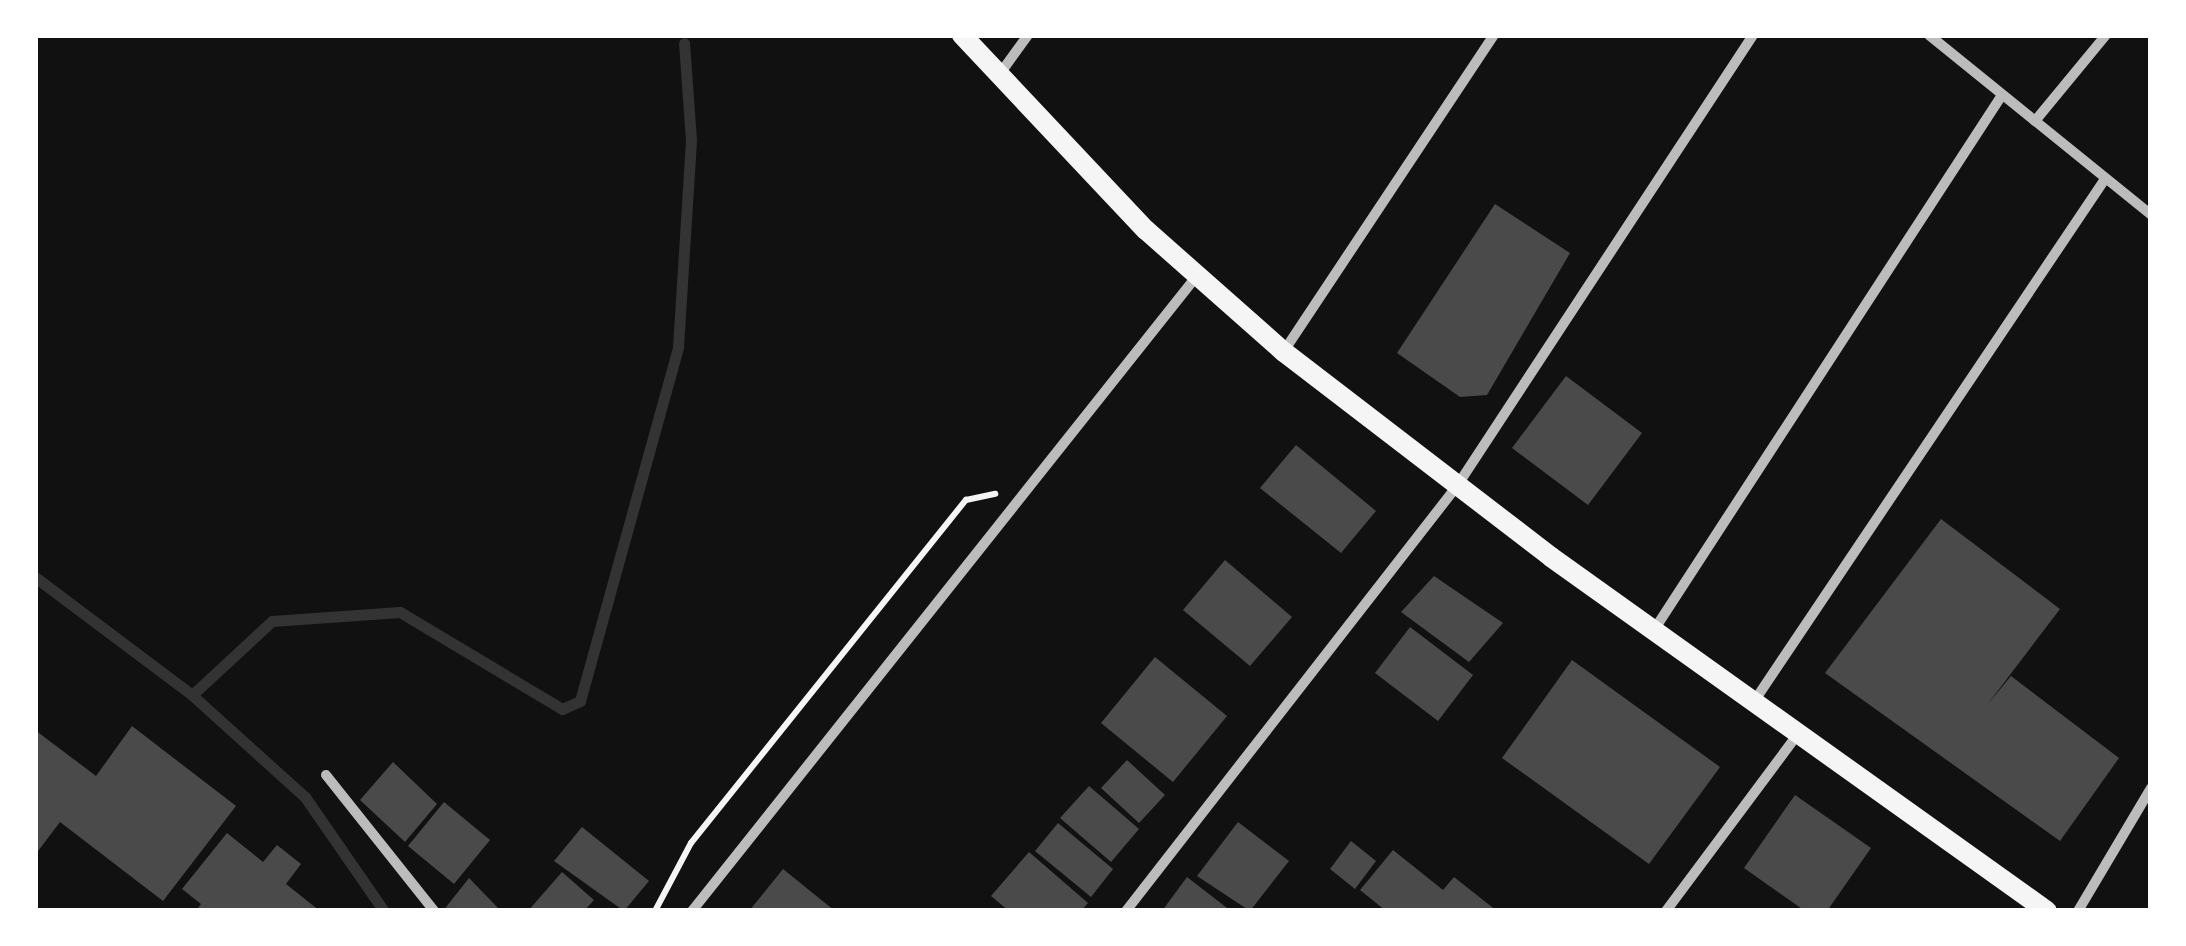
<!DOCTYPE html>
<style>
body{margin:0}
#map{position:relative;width:2186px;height:946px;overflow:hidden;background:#111;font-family:"Work Sans",sans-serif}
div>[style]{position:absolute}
.stream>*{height:11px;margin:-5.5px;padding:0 5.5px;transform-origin:5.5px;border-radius:5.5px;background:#333}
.building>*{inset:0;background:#4a4a4a}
.path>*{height:6px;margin:-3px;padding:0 3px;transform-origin:3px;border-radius:3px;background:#f5f5f5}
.minor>*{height:10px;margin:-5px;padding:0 5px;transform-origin:5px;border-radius:5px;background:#bcbcbc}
.secondary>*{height:20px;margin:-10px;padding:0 10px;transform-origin:10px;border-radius:10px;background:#f5f5f5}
span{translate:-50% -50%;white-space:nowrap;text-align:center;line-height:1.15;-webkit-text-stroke:10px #fff;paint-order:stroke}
.frame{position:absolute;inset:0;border:38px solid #fff;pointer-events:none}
</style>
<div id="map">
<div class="stream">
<i style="left:35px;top:577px;width:196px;rotate:36.9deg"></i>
<i style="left:192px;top:695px;width:152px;rotate:42.1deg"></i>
<i style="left:305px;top:797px;width:139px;rotate:55.3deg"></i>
<i style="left:192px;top:695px;width:109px;rotate:-42.8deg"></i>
<i style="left:272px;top:621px;width:128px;rotate:-4deg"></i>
<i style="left:400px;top:612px;width:189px;rotate:30.9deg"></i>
<i style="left:562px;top:709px;width:20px;rotate:-24deg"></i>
<i style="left:580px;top:701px;width:367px;rotate:-74.5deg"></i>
<i style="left:678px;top:347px;width:207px;rotate:-86.4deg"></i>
<i style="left:691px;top:140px;width:97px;rotate:-94.1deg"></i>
</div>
<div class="building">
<i style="clip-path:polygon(1495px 204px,1570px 253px,1487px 395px,1460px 397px,1397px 353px)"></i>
<i style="clip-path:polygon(1566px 376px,1642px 433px,1588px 505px,1512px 448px)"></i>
<i style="clip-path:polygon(1296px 445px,1376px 511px,1341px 553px,1260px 488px)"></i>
<i style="clip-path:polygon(1941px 519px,2060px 609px,1987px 705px,2011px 676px,2119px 758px,2060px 841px,1825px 673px)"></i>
<i style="clip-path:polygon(1225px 560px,1292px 617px,1250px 666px,1183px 610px)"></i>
<i style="clip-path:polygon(1434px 576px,1503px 623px,1469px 662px,1401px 612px)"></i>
<i style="clip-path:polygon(1410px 627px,1473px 675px,1438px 721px,1375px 673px)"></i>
<i style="clip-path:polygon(1155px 657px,1227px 716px,1173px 782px,1101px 723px)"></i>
<i style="clip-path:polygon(1572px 660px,1720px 767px,1649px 864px,1502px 758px)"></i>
<i style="clip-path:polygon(132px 726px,236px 806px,163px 901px,60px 822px,35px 855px,35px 730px,96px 776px)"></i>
<i style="clip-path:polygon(1127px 760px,1165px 795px,1139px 823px,1101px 788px)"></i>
<i style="clip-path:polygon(393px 762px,437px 804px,405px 842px,360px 800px)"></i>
<i style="clip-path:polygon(1089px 786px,1139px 829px,1111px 862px,1060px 818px)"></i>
<i style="clip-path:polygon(1795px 795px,1871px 848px,1827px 911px,1805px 911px,1744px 868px)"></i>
<i style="clip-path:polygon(444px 802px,490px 840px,454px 884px,408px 846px)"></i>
<i style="clip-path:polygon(1238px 822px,1289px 861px,1250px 911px,1197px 876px)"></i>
<i style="clip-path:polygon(1058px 823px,1113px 869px,1091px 897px,1035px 851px)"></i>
<i style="clip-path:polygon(582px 827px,649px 881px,624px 911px,554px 861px)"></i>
<i style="clip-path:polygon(227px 833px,263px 862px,277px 845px,301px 864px,286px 884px,320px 911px,196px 911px,201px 904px,182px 889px)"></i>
<i style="clip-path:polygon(1351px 841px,1376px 861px,1355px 889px,1330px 869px)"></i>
<i style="clip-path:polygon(1393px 850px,1443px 890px,1454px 877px,1497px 911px,1386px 911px,1360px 890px)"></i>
<i style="clip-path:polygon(1029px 852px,1088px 903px,1081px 911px,1009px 911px,991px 896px)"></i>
<i style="clip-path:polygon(783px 869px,835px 911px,749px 911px)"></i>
<i style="clip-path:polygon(562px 872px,594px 900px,584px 911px,528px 911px)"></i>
<i style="clip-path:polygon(1187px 877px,1231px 911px,1162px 911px)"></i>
<i style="clip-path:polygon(469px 878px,501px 911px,443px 911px)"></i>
</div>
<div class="path">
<i style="left:655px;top:911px;width:77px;rotate:-62.1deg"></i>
<i style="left:691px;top:843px;width:440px;rotate:-51.3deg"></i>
<i style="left:966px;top:500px;width:30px;rotate:-12deg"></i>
</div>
<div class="minor">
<i style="left:1929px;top:35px;width:286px;rotate:39deg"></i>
<i style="left:999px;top:75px;width:49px;rotate:-54.1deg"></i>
<i style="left:2035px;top:121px;width:112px;rotate:-50.5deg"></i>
<i style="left:1284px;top:351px;width:379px;rotate:-56.4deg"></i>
<i style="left:1654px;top:630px;width:638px;rotate:-56.96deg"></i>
<i style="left:1753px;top:703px;width:631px;rotate:-56.11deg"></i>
<i style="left:326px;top:775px;width:174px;rotate:51.5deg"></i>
<i style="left:692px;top:911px;width:810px;rotate:-51.52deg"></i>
<i style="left:1126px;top:911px;width:539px;rotate:-52.09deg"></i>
<i style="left:1457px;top:486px;width:539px;rotate:-56.72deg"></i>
<i style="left:1666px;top:911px;width:221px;rotate:-53.3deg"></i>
<i style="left:2078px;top:911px;width:143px;rotate:-59.3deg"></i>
</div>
<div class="secondary">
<i style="left:962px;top:35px;width:268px;rotate:46.7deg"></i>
<i style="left:1146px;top:230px;width:184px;rotate:41.5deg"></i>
<i style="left:1284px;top:352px;width:337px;rotate:37.5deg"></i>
<i style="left:1551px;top:557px;width:609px;rotate:35.52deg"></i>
</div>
<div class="frame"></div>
</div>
